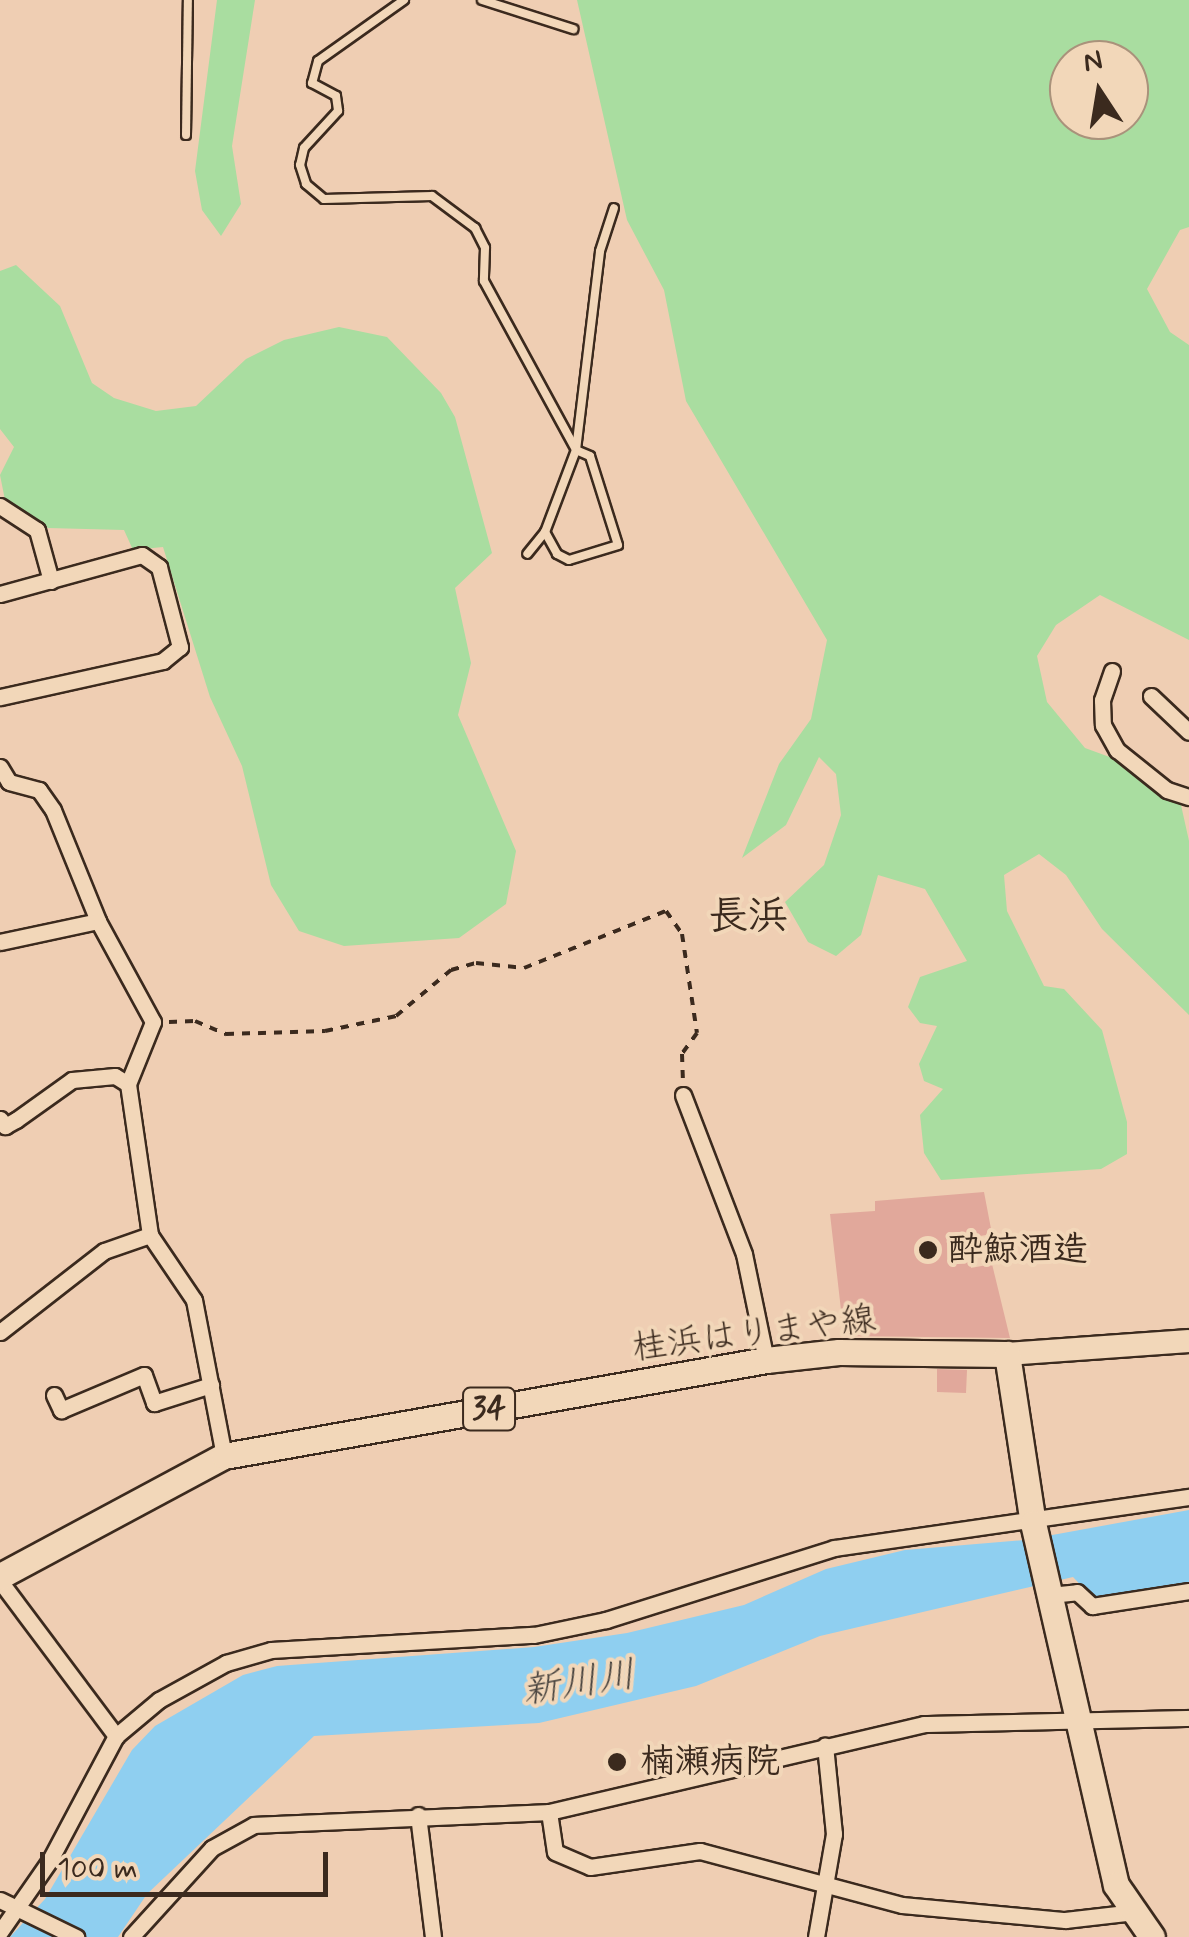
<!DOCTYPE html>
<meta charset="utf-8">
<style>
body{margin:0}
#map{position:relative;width:1189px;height:1937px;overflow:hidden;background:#efceb3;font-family:Mynerve,"Klee One",sans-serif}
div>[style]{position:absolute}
.green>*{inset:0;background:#a9dda0}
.water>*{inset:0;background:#8fcff0}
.building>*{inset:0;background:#e1a89b}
.path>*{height:4px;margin-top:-2px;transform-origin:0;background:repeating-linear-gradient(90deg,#3b2a1e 0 8px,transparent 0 16px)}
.roads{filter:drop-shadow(2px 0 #3b2a1e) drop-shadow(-2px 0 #3b2a1e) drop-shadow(0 2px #3b2a1e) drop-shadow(0 -2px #3b2a1e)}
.service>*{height:8px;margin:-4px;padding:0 4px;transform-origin:4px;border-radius:4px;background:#f2d7b9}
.minor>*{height:15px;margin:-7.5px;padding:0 7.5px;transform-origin:7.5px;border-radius:7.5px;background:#f2d7b9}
.secondary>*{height:22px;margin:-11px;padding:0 11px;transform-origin:11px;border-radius:11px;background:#f2d7b9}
.primary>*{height:25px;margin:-12.5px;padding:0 12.5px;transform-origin:12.5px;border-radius:12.5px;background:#f2d7b9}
.dots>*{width:28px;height:28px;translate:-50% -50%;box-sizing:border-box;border:5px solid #f2d7b9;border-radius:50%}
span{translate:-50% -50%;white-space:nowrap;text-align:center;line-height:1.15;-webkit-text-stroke:8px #f2d7b9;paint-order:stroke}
.shield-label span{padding:2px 8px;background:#f2d7b9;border:2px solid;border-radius:8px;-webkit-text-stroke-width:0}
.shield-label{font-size:32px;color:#3b2a1e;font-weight:700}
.poi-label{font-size:35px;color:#3b2a1e;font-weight:700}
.left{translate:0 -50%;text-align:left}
.street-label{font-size:35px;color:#3b2a1e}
.water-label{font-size:38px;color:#48433e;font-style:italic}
.quarter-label{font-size:40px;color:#3b2a1e;font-weight:700}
.north{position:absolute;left:1049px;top:40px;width:100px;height:100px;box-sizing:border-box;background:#f2d7b9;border:2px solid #a9927b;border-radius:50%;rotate:348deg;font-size:28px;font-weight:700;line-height:40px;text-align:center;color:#3b2a1e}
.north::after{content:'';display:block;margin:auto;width:35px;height:45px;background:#3b2a1e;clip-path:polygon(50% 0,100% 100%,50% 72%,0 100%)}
.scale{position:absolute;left:40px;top:1852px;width:288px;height:45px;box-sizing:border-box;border:5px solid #3b2a1e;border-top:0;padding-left:12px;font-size:30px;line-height:35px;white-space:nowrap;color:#3b2a1e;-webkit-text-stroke:8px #f2d7b9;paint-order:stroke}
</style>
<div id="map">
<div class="green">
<i style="clip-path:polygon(217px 0,255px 0,232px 146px,241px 204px,221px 236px,202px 210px,195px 171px)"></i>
<i style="clip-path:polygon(evenodd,577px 0,1189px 0,1189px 227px,1180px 230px,1147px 289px,1170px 332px,1189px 345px,1189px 640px,1100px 595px,1056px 625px,1037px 656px,1047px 702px,1085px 748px,1137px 767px,1181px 805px,1189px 841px,1189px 1015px,1102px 929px,1066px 875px,1039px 854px,1004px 875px,1007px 911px,1044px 986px,1064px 989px,1102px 1030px,1127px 1122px,1127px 1154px,1101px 1169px,941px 1180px,924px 1153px,920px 1115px,943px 1089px,924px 1081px,919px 1064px,937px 1026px,920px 1023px,908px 1007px,920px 977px,967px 961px,925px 889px,878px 875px,861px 935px,836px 956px,808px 942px,785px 902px,824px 865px,841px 815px,836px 774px,819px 757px,786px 825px,742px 858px,779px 764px,811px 719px,827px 640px,686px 401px,664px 290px,627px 220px,577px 0,1069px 60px,1129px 60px,1129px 120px,1069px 120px,1069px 60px)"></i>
<i style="clip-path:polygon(16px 265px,60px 306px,92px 383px,114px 398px,156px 411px,196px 406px,246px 359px,284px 340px,339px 327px,387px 337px,441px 393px,455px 417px,492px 553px,455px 588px,471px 663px,458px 715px,516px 851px,506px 904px,459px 938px,344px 946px,299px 931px,271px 885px,242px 766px,210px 697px,163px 547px,133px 550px,124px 530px,48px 528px,5px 500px,0 475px,14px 447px,0 429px,0 271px)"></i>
</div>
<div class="water">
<i style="clip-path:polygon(1189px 1510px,1189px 1583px,1093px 1598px,1073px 1577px,820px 1636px,696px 1686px,539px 1723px,314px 1736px,147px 1894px,118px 1937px,10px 1937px,45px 1899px,132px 1750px,155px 1726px,243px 1675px,277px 1666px,534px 1647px,627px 1633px,744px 1605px,826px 1569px,905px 1550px,1025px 1540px)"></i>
</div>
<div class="building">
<i style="clip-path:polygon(984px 1192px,992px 1234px,968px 1238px,971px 1268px,992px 1264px,1010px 1338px,844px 1336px,830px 1214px,875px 1211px,875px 1201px)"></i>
<i style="clip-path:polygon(937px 1369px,967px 1370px,966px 1393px,937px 1392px)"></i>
</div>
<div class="path">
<i style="left:169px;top:1022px;width:26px;rotate:-2deg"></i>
<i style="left:195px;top:1021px;width:34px;rotate:23deg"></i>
<i style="left:226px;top:1034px;width:99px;rotate:-1.7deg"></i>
<i style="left:325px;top:1031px;width:73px;rotate:-11.9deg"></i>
<i style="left:396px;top:1016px;width:72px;rotate:-39.9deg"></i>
<i style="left:451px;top:970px;width:26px;rotate:-16deg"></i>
<i style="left:476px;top:963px;width:48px;rotate:5.9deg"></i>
<i style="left:524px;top:968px;width:153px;rotate:-21.9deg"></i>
<i style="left:666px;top:911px;width:28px;rotate:55deg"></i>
<i style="left:682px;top:934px;width:100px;rotate:81.4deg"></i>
<i style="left:697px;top:1033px;width:26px;rotate:126deg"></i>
<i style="left:682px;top:1054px;width:27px;rotate:88deg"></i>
</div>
<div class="roads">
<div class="service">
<i style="left:404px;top:0;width:105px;rotate:144.7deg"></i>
<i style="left:318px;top:61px;width:23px;rotate:105deg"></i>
<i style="left:312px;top:83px;width:27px;rotate:28deg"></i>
<i style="left:336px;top:96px;width:15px;rotate:82deg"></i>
<i style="left:338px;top:111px;width:50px;rotate:132.6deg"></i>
<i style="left:304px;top:148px;width:17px;rotate:103deg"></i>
<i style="left:300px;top:165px;width:20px;rotate:72deg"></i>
<i style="left:306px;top:184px;width:23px;rotate:40deg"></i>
<i style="left:324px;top:199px;width:108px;rotate:-1.6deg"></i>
<i style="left:432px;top:196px;width:54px;rotate:36.7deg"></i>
<i style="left:475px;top:228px;width:22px;rotate:63deg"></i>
<i style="left:485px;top:248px;width:33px;rotate:92deg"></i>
<i style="left:484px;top:281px;width:192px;rotate:61.4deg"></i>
<i style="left:576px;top:450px;width:88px;rotate:110.7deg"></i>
<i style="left:545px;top:532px;width:28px;rotate:129deg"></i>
<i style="left:482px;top:0;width:96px;rotate:17.7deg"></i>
<i style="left:186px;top:135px;width:135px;rotate:-89.2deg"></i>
<i style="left:545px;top:532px;width:25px;rotate:61deg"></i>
<i style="left:557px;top:554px;width:13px;rotate:27deg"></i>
<i style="left:569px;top:560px;width:51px;rotate:-17deg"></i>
<i style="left:618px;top:545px;width:93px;rotate:-107.5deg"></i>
<i style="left:590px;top:456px;width:15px;rotate:-157deg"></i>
<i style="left:576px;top:450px;width:200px;rotate:-83.1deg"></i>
<i style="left:600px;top:251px;width:45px;rotate:-72deg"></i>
</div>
<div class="minor">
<i style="left:0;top:506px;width:44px;rotate:33deg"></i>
<i style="left:37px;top:530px;width:53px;rotate:74.6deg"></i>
<i style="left:0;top:594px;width:147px;rotate:-15.4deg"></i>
<i style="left:142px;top:555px;width:21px;rotate:35deg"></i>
<i style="left:159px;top:567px;width:83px;rotate:75.3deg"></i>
<i style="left:180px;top:647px;width:22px;rotate:141deg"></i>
<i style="left:163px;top:661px;width:167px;rotate:167.5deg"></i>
<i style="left:1112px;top:671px;width:31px;rotate:109deg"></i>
<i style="left:1102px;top:700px;width:25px;rotate:88deg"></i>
<i style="left:1103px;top:725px;width:29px;rotate:61deg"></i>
<i style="left:1117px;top:750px;width:64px;rotate:38.7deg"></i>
<i style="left:1167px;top:790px;width:23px;rotate:18deg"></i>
<i style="left:1151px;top:696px;width:52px;rotate:43.5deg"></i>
<i style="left:0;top:767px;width:17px;rotate:59deg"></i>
<i style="left:9px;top:782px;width:31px;rotate:15deg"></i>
<i style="left:39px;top:790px;width:24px;rotate:55deg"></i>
<i style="left:53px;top:810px;width:120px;rotate:67.9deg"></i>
<i style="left:98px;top:921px;width:115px;rotate:61.4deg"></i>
<i style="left:153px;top:1022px;width:67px;rotate:112deg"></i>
<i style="left:128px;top:1084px;width:153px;rotate:81.7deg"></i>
<i style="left:150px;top:1235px;width:78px;rotate:55.9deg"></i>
<i style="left:194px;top:1300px;width:159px;rotate:79.1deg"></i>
<i style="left:0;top:942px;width:100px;rotate:-12.1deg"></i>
<i style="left:683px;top:1095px;width:170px;rotate:69deg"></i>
<i style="left:744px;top:1254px;width:108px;rotate:78.3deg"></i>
<i style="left:0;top:1119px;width:9px;rotate:54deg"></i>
<i style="left:5px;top:1126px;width:13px;rotate:-29deg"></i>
<i style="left:16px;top:1120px;width:69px;rotate:-35.5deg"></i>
<i style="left:72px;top:1080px;width:43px;rotate:-5.3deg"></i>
<i style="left:115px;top:1076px;width:15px;rotate:32deg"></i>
<i style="left:0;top:1332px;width:132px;rotate:-37.9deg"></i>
<i style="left:104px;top:1251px;width:49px;rotate:-19.2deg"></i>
<i style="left:54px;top:1395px;width:17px;rotate:65deg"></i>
<i style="left:61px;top:1410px;width:90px;rotate:-22.9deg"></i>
<i style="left:144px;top:1375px;width:30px;rotate:70deg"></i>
<i style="left:154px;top:1403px;width:60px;rotate:-17.5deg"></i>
<i style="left:0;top:1581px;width:194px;rotate:53.2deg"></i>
<i style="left:1050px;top:1595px;width:27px;rotate:-6deg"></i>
<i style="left:1077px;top:1592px;width:21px;rotate:43deg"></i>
<i style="left:1092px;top:1606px;width:98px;rotate:-8.8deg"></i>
<i style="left:549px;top:1812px;width:40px;rotate:81.5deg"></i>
<i style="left:555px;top:1852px;width:38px;rotate:23deg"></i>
<i style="left:590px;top:1867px;width:111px;rotate:-8.3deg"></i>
<i style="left:700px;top:1851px;width:209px;rotate:15deg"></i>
<i style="left:902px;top:1905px;width:164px;rotate:5.3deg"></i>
<i style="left:1065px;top:1920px;width:70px;rotate:-6.5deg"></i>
<i style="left:418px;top:1815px;width:123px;rotate:83deg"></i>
<i style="left:0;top:1900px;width:85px;rotate:26deg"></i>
<i style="left:0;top:1932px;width:88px;rotate:-55.2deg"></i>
<i style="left:50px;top:1860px;width:140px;rotate:-62deg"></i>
<i style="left:116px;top:1736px;width:56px;rotate:-39.9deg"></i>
<i style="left:159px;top:1700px;width:77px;rotate:-28.9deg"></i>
<i style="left:226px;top:1663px;width:47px;rotate:-16.1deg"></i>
<i style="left:271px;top:1650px;width:263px;rotate:-3.3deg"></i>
<i style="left:534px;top:1635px;width:74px;rotate:-11.8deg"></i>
<i style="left:606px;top:1620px;width:239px;rotate:-17.5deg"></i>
<i style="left:834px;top:1548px;width:359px;rotate:-8.2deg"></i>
<i style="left:131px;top:1937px;width:120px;rotate:-47.7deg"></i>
<i style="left:212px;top:1848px;width:48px;rotate:-28.7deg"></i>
<i style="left:254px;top:1825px;width:295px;rotate:-2.5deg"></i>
<i style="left:549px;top:1812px;width:385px;rotate:-13.2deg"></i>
<i style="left:924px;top:1724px;width:265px;rotate:-1.3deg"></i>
<i style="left:816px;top:1937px;width:105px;rotate:-80.1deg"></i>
<i style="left:834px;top:1834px;width:89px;rotate:-95.8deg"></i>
</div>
<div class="secondary">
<i style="left:1007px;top:1354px;width:182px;rotate:-4.1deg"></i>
</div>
<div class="primary">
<i style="left:0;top:1576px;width:254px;rotate:-28.2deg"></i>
<i style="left:224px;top:1456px;width:550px;rotate:-10.04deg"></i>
<i style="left:766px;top:1360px;width:73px;rotate:-6.3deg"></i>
<i style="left:839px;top:1352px;width:168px;rotate:0.7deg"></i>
<i style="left:1007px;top:1354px;width:171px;rotate:81.3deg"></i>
<i style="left:1033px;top:1523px;width:371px;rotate:77.1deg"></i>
<i style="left:1116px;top:1885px;width:63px;rotate:55.3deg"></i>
</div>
</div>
<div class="dots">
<i style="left:928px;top:1250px;background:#3b2a1e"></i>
<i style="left:617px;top:1762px;background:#3b2a1e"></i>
</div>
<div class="shield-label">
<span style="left:489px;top:1409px">34</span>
</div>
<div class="poi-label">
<span class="left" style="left:948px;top:1250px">酔鯨酒造</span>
<span class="left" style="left:640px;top:1762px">楠瀬病院</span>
</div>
<div class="street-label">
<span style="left:754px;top:1334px;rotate:-7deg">桂浜はりまや線</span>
</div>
<div class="water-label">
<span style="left:579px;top:1684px;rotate:-9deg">新川川</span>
</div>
<div class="quarter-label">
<span style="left:748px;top:917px">長浜</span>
</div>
<div class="north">N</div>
<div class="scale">100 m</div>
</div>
